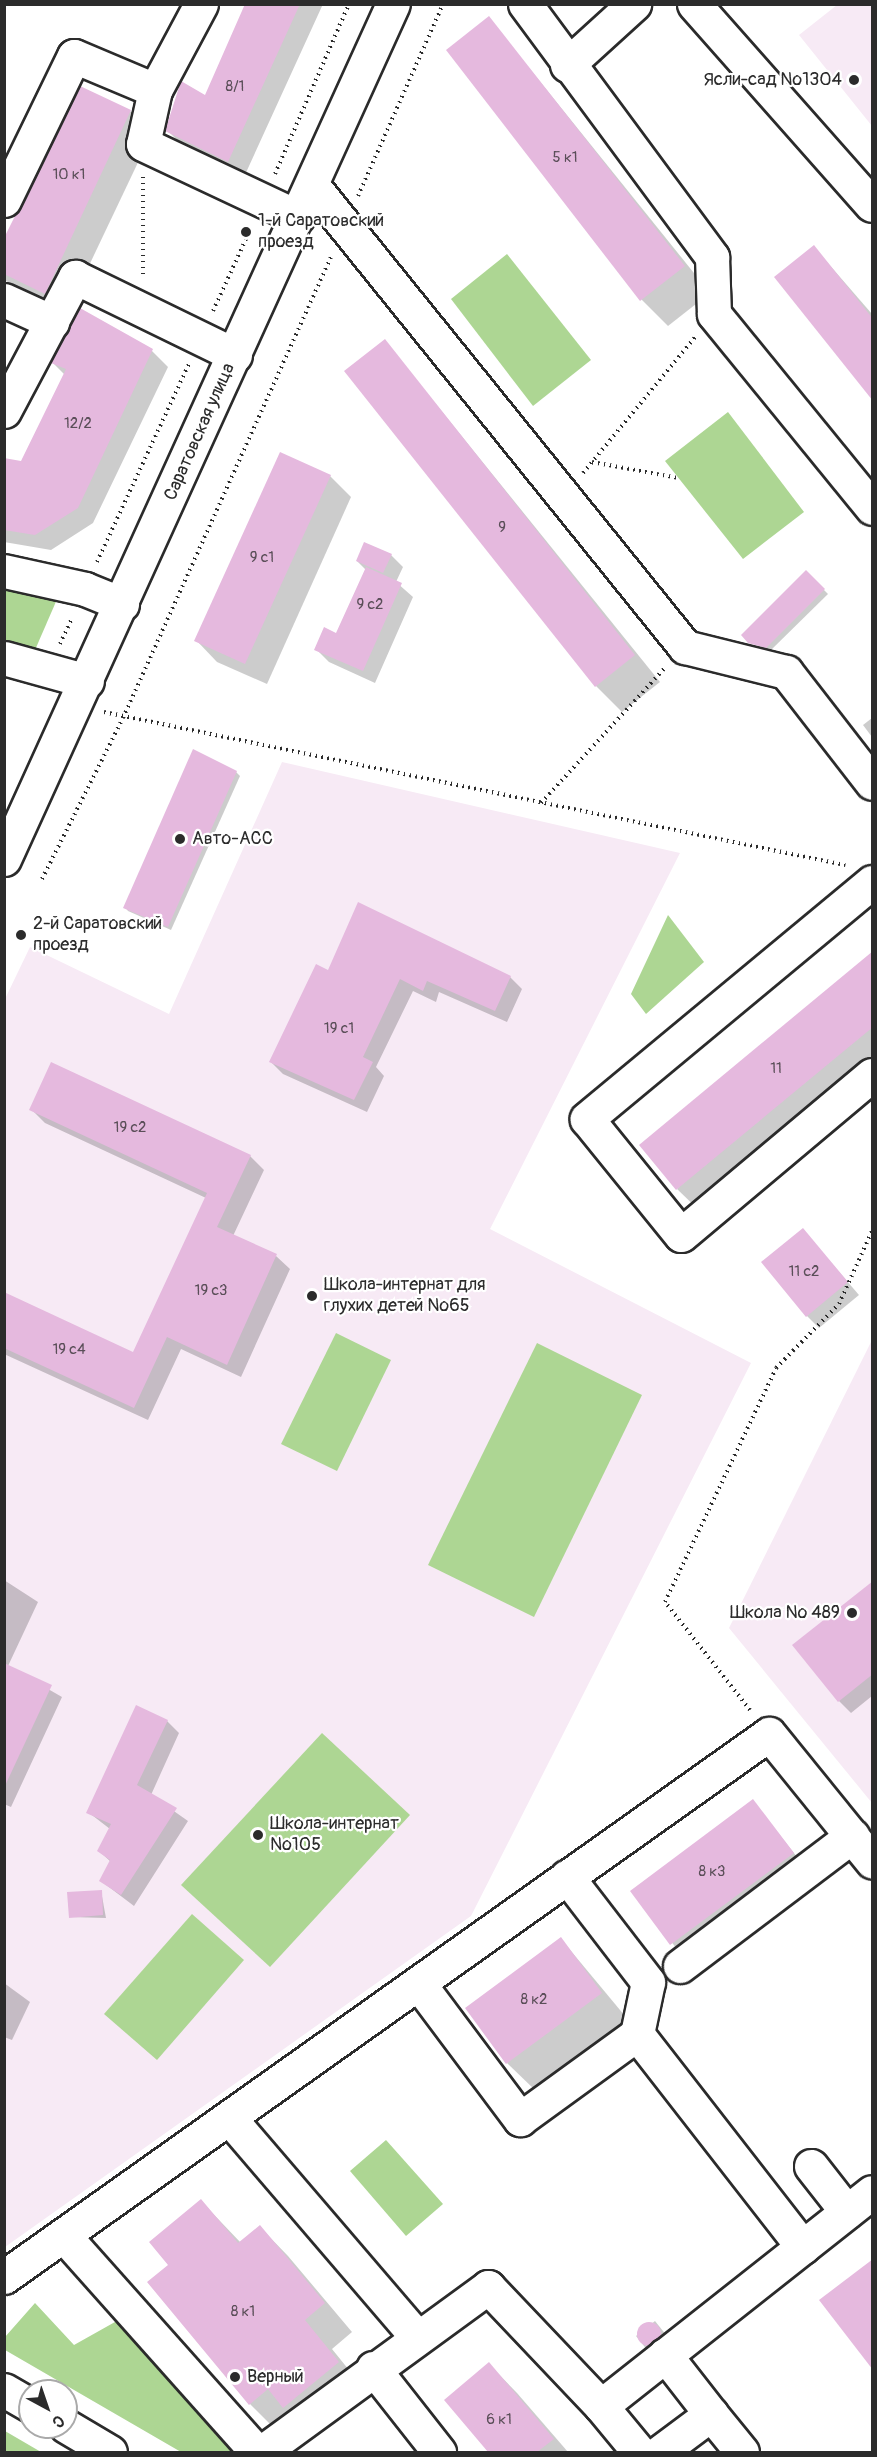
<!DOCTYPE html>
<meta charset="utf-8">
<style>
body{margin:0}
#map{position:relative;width:877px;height:2457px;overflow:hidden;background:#fff;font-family:Pangolin,sans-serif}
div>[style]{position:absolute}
.built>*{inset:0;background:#f7eaf5}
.green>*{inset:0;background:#add693}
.shadow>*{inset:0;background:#0003}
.building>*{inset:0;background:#e5b9de}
.round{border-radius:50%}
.path>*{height:4px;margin-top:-2px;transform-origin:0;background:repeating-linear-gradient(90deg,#2b2b2b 0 1.5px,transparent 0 6px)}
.roads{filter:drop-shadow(2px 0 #2b2b2b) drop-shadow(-2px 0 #2b2b2b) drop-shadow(0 2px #2b2b2b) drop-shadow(0 -2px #2b2b2b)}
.minor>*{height:33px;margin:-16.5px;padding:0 16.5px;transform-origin:16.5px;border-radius:16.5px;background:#fff}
.major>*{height:33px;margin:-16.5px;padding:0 16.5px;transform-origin:16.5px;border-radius:16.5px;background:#fff}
.dots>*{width:16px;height:16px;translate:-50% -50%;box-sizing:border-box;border:3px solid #fff;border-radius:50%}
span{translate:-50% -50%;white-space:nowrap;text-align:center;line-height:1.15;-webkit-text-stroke:4.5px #fff;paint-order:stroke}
.number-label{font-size:15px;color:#5a4e58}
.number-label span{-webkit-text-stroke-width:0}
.poi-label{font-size:18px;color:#2b2b2b}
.right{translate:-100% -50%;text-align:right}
.left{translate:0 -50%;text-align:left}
.street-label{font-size:18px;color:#2b2b2b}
.frame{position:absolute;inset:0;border:6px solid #2b2b2b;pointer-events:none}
.north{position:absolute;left:18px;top:2379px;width:60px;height:60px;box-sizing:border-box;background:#fff;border:2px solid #aaa;border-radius:50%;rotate:140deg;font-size:16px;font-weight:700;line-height:24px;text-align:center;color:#2b2b2b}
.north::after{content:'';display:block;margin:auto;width:21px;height:27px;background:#2b2b2b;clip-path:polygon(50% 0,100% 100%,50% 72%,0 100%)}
</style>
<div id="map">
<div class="built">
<i style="clip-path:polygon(837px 5px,872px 5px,872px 126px,799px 35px)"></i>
<i style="clip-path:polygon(282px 762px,680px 853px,490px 1229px,751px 1363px,471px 1916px,5px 2247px,4px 1001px,30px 947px,169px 1014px)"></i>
<i style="clip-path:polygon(872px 1340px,872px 1803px,729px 1628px)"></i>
</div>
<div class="green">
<i style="clip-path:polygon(507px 254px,591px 360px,533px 406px,451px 299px)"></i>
<i style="clip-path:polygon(728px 412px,804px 512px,743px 559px,665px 461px)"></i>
<i style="clip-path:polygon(4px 586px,58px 597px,35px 650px,5px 644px)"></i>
<i style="clip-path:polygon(668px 915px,704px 962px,646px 1014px,631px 994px)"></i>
<i style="clip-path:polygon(336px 1333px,391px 1360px,337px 1471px,281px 1444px)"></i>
<i style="clip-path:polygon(537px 1343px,642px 1395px,534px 1617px,428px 1565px)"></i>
<i style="clip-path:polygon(322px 1733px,410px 1815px,270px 1967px,181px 1885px)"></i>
<i style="clip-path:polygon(192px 1914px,244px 1960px,157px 2060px,104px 2014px)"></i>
<i style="clip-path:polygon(386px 2140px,443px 2204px,406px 2236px,350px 2171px)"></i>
<i style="clip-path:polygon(35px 2303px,74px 2345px,131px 2313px,238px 2452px,181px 2452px,5px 2350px,5px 2337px)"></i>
<i style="clip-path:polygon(4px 2431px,5px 2431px,41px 2452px,5px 2452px)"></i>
</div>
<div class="shadow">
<i style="clip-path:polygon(247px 4px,323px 4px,244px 177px,183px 146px,167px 130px,205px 97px)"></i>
<i style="clip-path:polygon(489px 18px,710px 293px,668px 326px,642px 300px)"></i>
<i style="clip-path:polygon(81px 88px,130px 111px,152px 133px,66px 314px,4px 280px,4px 242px)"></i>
<i style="clip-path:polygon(814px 247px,872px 314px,872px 399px)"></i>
<i style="clip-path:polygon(81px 310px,152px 351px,168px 367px,93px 523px,51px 550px,4px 542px,4px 460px,21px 463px,65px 375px,53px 363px)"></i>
<i style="clip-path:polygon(385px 341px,660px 682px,622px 712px,596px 686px)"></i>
<i style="clip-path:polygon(330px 476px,351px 497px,267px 684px,217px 662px,196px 640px)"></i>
<i style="clip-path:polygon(391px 555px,403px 567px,396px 582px,413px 597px,375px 683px,329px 662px,316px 649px,337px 635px,366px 570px,357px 561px)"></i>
<i style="clip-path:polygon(806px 572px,828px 594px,770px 651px,747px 639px)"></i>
<i style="clip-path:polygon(872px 718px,872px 737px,863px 725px)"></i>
<i style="clip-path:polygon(236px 772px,240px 776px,171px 930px,128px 911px,125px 907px)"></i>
<i style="clip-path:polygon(872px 953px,872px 1078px,706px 1217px,677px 1189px)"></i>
<i style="clip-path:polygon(329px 972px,510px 977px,522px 989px,507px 1022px,439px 992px,436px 1002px,413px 991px,376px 1067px,384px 1076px,367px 1112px,283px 1074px,271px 1062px)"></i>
<i style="clip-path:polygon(31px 1109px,250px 1156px,264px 1170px,233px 1236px,276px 1256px,290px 1269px,241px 1377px,181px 1349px,148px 1420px,4px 1354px,4px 1294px,134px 1354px,206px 1198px,45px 1123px)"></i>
<i style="clip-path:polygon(803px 1230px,859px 1295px,819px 1328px,807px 1316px)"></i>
<i style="clip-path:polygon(4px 1580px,38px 1602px,8px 1666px,62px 1697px,11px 1807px,4px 1804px)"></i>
<i style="clip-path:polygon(872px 1583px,872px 1696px,851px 1713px,839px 1701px)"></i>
<i style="clip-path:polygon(167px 1721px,179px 1733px,151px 1795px,188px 1821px,134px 1906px,101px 1881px,111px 1862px,99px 1851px,110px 1829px,88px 1812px)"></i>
<i style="clip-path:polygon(753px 1801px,801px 1862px,680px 1953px,632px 1891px)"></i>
<i style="clip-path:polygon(101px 1891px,106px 1918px,70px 1917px)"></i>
<i style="clip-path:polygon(561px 1939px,630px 2022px,536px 2091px,507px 2063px)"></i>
<i style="clip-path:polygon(4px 1983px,30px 2002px,12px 2040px,4px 2037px)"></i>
<i style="clip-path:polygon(201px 2201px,241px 2243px,260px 2227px,288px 2256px,352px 2332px,332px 2349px,366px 2391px,278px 2432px,250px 2404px,170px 2265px)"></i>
<i style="clip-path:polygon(655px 2321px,667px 2336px,648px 2351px,636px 2336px)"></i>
<i style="clip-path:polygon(489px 2364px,517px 2393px,568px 2452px,490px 2452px,446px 2401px)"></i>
</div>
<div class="building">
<i style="clip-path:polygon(245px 4px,300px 4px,228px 162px,165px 131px,181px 81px,205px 95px)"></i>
<i style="clip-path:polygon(489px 16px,685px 266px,640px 301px,446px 50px)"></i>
<i style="clip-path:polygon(80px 86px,131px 110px,45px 294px,4px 274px,4px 238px)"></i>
<i style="clip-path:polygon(814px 245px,873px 319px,873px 401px,774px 277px)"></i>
<i style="clip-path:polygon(80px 308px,153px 349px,78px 508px,35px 535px,4px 530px,4px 458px,21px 461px,66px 369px,51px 363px)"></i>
<i style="clip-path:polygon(385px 339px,635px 655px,595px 687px,344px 371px)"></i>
<i style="clip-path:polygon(280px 452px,331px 475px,245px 664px,194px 641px)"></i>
<i style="clip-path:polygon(364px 542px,392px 554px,383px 573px,356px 561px)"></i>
<i style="clip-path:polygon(366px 567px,402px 583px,363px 671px,314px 650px,324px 627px,336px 633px)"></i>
<i style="clip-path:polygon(806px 570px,825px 589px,766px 648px,748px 643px,741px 635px)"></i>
<i style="clip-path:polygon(193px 749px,237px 771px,168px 927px,123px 908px)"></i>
<i style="clip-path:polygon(358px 902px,511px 976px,495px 1011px,427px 981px,423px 991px,400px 979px,363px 1057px,373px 1062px,354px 1100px,269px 1062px,316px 964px,328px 970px)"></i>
<i style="clip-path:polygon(873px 951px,873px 1027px,676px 1190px,639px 1145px)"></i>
<i style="clip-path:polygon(51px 1062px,251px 1155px,217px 1227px,277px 1254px,227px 1365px,167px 1337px,134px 1408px,4px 1348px,4px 1292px,133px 1352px,207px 1193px,29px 1110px)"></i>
<i style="clip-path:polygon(803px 1228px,848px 1282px,806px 1317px,761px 1262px)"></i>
<i style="clip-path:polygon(873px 1581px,873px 1674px,838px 1702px,792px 1645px)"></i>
<i style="clip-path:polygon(4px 1663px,52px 1685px,4px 1788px)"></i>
<i style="clip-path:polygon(136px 1705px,168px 1720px,137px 1785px,177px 1808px,121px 1895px,99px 1881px,110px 1860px,97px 1851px,111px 1824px,86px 1813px)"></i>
<i style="clip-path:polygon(753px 1799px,794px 1853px,670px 1945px,630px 1891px)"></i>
<i style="clip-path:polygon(102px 1890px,103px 1915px,69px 1918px,67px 1892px)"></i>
<i style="clip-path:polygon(561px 1937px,602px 1993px,506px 2064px,465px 2008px)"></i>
<i style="clip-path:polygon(201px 2199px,238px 2243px,260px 2225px,325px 2303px,305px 2320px,339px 2362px,283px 2408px,268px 2389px,249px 2405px,147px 2282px,168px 2265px,149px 2242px)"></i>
<i style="clip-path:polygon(873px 2259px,873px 2370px,819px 2300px)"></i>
<i class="round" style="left:637px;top:2322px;width:24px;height:24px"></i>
<i style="clip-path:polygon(489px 2362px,554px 2439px,537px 2452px,488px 2452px,444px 2400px)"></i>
</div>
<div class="path">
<i style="left:275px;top:174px;width:185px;rotate:-66.5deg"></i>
<i style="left:143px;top:177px;width:101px;rotate:90deg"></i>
<i style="left:358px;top:196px;width:210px;rotate:-66.1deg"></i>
<i style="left:213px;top:311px;width:91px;rotate:-65.4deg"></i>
<i style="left:592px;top:462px;width:87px;rotate:10.5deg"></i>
<i style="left:583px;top:473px;width:176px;rotate:-50.5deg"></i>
<i style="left:97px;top:562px;width:218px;rotate:-65.1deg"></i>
<i style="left:60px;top:644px;width:29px;rotate:-65deg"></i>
<i style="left:104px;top:712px;width:757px;rotate:11.67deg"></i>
<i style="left:541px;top:803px;width:182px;rotate:-47.5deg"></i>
<i style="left:42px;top:879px;width:180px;rotate:-63.3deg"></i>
<i style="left:123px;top:718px;width:506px;rotate:-65.72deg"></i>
<i style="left:750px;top:1710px;width:137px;rotate:-128.2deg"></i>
<i style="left:665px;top:1602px;width:259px;rotate:-64.6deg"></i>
<i style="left:776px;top:1368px;width:90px;rotate:-45.5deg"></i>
<i style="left:839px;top:1304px;width:80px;rotate:-65.7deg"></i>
</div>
<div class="roads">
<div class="minor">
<i style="left:201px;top:4px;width:98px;rotate:118.1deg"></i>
<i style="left:155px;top:90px;width:55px;rotate:102.5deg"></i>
<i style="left:143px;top:144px;width:171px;rotate:25.2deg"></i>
<i style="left:525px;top:4px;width:315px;rotate:53.5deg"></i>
<i style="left:712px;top:257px;width:57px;rotate:88deg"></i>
<i style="left:714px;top:314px;width:250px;rotate:50.8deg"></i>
<i style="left:694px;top:4px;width:268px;rotate:48.5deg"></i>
<i style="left:567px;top:65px;width:91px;rotate:-42.3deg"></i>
<i style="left:312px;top:185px;width:594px;rotate:51.08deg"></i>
<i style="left:685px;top:647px;width:104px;rotate:13.9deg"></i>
<i style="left:786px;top:672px;width:140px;rotate:52.2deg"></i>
<i style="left:4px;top:200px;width:160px;rotate:-64.1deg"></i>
<i style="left:74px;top:56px;width:88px;rotate:22.8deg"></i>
<i style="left:4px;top:300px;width:53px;rotate:24.6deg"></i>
<i style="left:4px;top:411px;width:152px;rotate:-62.1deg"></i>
<i style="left:75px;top:277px;width:178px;rotate:26deg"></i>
<i style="left:4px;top:571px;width:83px;rotate:12.5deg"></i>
<i style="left:85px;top:589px;width:40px;rotate:22deg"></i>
<i style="left:4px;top:658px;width:86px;rotate:15.5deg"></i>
<i style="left:4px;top:859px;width:939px;rotate:-65.54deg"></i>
<i style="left:872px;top:882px;width:371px;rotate:140.3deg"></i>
<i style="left:587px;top:1119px;width:149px;rotate:51deg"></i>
<i style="left:681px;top:1235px;width:249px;rotate:-40deg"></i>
<i style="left:680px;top:1966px;width:216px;rotate:-37.1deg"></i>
<i style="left:419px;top:1984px;width:169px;rotate:53.2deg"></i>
<i style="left:520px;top:2119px;width:145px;rotate:-36deg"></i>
<i style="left:637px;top:2034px;width:53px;rotate:-78.1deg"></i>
<i style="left:648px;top:1982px;width:133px;rotate:-127.6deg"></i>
<i style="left:637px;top:2034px;width:270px;rotate:52.1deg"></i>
<i style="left:231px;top:2120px;width:284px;rotate:49.4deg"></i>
<i style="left:811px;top:2166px;width:58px;rotate:52deg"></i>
<i style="left:66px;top:2238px;width:287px;rotate:48.3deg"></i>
<i style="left:4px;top:2277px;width:938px;rotate:-35.37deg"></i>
<i style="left:769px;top:1734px;width:164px;rotate:51deg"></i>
<i style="left:373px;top:2368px;width:107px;rotate:51.8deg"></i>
<i style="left:711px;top:2414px;width:49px;rotate:50.8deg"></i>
<i style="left:262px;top:2452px;width:280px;rotate:-36.1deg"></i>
<i style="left:488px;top:2287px;width:164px;rotate:46.5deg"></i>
<i style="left:639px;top:2452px;width:60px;rotate:-129.6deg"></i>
<i style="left:601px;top:2406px;width:345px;rotate:-38.3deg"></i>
<i style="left:660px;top:2452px;width:64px;rotate:-36.7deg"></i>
<i style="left:711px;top:2414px;width:75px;rotate:-127.9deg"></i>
</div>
<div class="major">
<i style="left:4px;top:2390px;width:30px;rotate:30deg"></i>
<i style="left:66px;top:2426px;width:51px;rotate:30.6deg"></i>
</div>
</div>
<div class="dots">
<i style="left:854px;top:80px;background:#2b2b2b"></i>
<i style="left:246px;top:232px;background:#2b2b2b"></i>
<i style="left:180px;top:839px;background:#2b2b2b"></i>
<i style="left:21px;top:935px;background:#2b2b2b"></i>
<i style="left:312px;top:1296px;background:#2b2b2b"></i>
<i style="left:852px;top:1613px;background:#2b2b2b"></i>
<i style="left:258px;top:1835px;background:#2b2b2b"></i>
<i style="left:235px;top:2377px;background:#2b2b2b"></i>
</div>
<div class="number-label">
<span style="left:235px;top:87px">8/1</span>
<span style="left:565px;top:158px">5 к1</span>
<span style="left:69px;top:175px">10 к1</span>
<span style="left:78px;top:424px">12/2</span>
<span style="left:502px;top:528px">9</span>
<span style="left:262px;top:558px">9 с1</span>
<span style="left:370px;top:605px">9 с2</span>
<span style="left:339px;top:1029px">19 с1</span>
<span style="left:776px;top:1069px">11</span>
<span style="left:130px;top:1128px">19 с2</span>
<span style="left:804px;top:1272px">11 с2</span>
<span style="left:211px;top:1291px">19 с3</span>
<span style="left:69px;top:1350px">19 с4</span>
<span style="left:712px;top:1872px">8 к3</span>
<span style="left:534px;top:2000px">8 к2</span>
<span style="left:243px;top:2312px">8 к1</span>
<span style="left:499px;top:2420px">6 к1</span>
</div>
<div class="poi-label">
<span class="right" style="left:842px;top:80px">Ясли-сад №1304</span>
<span class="left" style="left:258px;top:232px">1-й Саратовский<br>проезд</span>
<span class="left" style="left:192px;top:839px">Авто-АСС</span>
<span class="left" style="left:33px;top:935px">2-й Саратовский<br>проезд</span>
<span class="left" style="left:324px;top:1296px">Школа-интернат для<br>глухих детей №65</span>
<span class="right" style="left:840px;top:1613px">Школа № 489</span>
<span class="left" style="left:270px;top:1835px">Школа-интернат<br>№105</span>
<span class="left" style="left:247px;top:2377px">Верный</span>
</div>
<div class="street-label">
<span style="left:200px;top:432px;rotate:-66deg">Саратовская улица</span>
</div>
<div class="frame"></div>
<div class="north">С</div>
</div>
